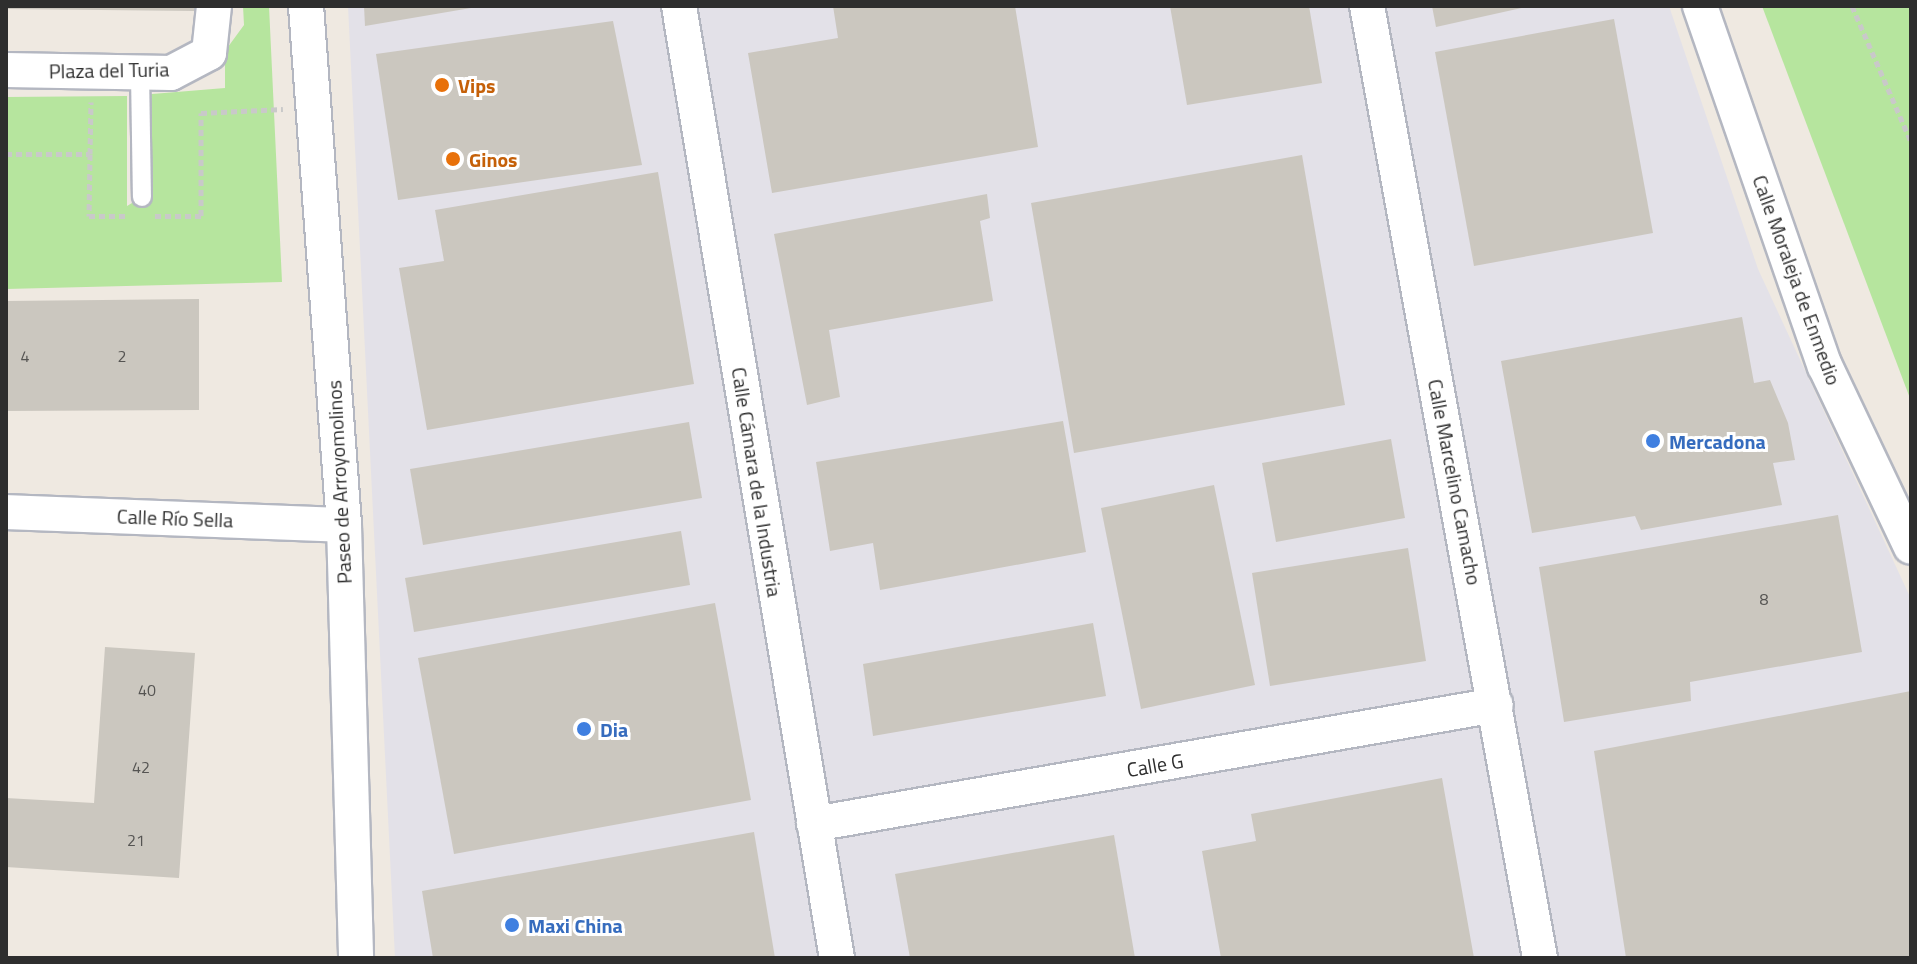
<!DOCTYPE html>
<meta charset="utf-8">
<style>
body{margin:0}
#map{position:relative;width:1917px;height:964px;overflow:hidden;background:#efe9e1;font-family:"Titillium Web",sans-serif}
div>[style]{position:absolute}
.industrial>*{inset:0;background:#e3e1e8}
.green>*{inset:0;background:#b6e59e}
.building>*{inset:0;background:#cbc7bf}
.path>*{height:5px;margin-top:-2.5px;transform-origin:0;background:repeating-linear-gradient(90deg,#c9c9c9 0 6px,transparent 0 10px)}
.roads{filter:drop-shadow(2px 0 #b4b7c1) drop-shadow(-2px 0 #b4b7c1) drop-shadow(0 2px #b4b7c1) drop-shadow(0 -2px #b4b7c1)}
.service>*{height:18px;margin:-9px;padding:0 9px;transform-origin:9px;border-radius:9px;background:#fff}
.minor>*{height:34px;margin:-17px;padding:0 17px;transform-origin:17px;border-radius:17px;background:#fff}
.dots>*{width:22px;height:22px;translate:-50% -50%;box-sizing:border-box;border:4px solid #fff;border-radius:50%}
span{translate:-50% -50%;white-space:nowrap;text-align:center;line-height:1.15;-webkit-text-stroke:6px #fff;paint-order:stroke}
.number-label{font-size:16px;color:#555452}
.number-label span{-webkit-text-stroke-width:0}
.street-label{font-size:20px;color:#2e2e2e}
.food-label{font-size:20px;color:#c56008;font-weight:700}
.left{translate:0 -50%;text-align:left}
.shop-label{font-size:20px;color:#366cbe;font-weight:700}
.frame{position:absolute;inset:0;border:8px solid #2e2e2e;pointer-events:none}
</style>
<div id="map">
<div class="industrial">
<i style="clip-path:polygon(348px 6px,1669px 6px,1758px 269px,1911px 599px,1911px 958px,395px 958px)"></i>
</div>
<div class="green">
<i style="clip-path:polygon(243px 6px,269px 6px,282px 282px,6px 289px,6px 97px,127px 96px,127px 206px,142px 197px,140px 95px,225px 88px,225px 51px,244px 25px)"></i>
<i style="clip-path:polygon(1762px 6px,1911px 6px,1911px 401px)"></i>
</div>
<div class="building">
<i style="clip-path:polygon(6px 6px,197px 6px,196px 11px,6px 9px)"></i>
<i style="clip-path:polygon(364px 6px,470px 6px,471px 8px,365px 26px)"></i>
<i style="clip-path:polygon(833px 6px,1015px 6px,1038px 147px,772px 193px,748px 53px,838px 38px)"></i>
<i style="clip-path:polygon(1170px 6px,1309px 6px,1322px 83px,1187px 105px)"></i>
<i style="clip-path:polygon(1432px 6px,1526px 6px,1526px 7px,1436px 27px)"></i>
<i style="clip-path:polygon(1614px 19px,1653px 233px,1474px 266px,1435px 52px)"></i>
<i style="clip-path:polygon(613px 21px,642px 165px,398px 200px,376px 54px)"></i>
<i style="clip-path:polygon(1302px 155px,1345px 405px,1074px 453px,1031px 203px)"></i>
<i style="clip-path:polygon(658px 172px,694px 384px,427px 430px,399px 268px,444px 261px,435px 210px)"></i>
<i style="clip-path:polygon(987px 194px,990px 218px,980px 221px,993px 301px,829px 330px,840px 397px,807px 405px,774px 234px)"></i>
<i style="clip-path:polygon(199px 299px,199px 410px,6px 411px,6px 301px)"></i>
<i style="clip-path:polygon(1742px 317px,1754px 383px,1770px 380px,1788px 423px,1795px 460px,1773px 463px,1782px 505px,1641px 530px,1635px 516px,1532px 533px,1501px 361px)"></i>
<i style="clip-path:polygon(1063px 421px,1086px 552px,880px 590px,873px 543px,830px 551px,816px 462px)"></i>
<i style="clip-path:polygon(689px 422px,702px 498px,423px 545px,410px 469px)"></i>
<i style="clip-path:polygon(1391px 439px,1405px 518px,1276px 542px,1262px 463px)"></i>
<i style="clip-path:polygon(1214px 485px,1255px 685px,1141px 709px,1101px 508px)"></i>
<i style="clip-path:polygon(1838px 515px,1862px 652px,1690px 682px,1691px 701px,1564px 722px,1539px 567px)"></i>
<i style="clip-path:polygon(681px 531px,690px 585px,414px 632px,405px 578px)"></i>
<i style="clip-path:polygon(1408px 548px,1426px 661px,1270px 686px,1252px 573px)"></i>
<i style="clip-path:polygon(715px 603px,751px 800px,454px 854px,418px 658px)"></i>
<i style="clip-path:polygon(1093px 623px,1106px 696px,873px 736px,863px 664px)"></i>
<i style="clip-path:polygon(105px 647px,195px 653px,179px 878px,6px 867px,6px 798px,94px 803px)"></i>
<i style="clip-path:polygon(1911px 691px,1911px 958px,1626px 958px,1594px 751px)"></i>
<i style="clip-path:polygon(1442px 778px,1474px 958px,1221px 958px,1202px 851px,1256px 841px,1251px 814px)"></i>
<i style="clip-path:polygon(754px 832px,775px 958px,433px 958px,422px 891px)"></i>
<i style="clip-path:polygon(1114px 835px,1135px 958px,910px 958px,895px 874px)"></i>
</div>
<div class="path">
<i style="left:1852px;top:6px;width:148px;rotate:66.5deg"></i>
<i style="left:6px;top:154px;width:84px"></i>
<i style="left:90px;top:154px;width:52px;rotate:-88.9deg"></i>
<i style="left:90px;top:154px;width:62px;rotate:90.9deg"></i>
<i style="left:89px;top:216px;width:40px"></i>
<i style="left:155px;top:216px;width:46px"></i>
<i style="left:201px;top:216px;width:103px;rotate:-90deg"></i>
<i style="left:201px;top:113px;width:82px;rotate:-2.8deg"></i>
</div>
<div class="roads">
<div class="service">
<i style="left:140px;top:73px;width:124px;rotate:89.1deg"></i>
</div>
<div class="minor">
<i style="left:306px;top:6px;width:520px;rotate:85.81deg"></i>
<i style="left:344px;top:525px;width:433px;rotate:88.4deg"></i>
<i style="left:679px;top:6px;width:965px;rotate:80.58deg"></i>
<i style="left:1367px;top:6px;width:968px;rotate:79.7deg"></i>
<i style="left:1700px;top:6px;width:381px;rotate:70.9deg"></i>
<i style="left:1825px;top:366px;width:200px;rotate:64.6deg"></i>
<i style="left:6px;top:70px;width:165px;rotate:1deg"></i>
<i style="left:171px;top:73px;width:43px;rotate:-27.8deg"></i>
<i style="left:209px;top:53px;width:47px;rotate:-83.9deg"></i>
<i style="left:6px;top:512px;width:338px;rotate:2.2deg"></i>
<i style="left:814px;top:824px;width:692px;rotate:-9.9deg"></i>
</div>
</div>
<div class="dots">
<i style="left:442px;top:85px;background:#e8710a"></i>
<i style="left:453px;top:159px;background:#e8710a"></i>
<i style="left:1653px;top:441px;background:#3f7fe0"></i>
<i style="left:584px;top:729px;background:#3f7fe0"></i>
<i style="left:512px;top:925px;background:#3f7fe0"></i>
</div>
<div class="number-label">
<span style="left:25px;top:356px">4</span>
<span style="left:122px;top:356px">2</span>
<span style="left:1764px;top:599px">8</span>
<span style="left:147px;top:690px">40</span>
<span style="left:141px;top:767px">42</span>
<span style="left:136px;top:840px">21</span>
</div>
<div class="street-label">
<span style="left:109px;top:70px;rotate:-1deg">Plaza del Turia</span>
<span style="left:1797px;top:280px;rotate:70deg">Calle Moraleja de Enmedio</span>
<span style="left:339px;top:482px;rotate:-93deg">Paseo de Arroyomolinos</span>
<span style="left:757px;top:482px;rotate:81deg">Calle Cámara de la Industria</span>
<span style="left:1455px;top:482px;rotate:79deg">Calle Marcelino Camacho</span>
<span style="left:175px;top:518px;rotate:2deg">Calle Río Sella</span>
<span style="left:1155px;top:765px;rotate:-10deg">Calle G</span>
</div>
<div class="food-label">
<span class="left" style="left:458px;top:85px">Vips</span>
<span class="left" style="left:469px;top:159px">Ginos</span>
</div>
<div class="shop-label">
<span class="left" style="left:1669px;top:441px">Mercadona</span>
<span class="left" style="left:600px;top:729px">Dia</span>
<span class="left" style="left:528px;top:925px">Maxi China</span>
</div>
<div class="frame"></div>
</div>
